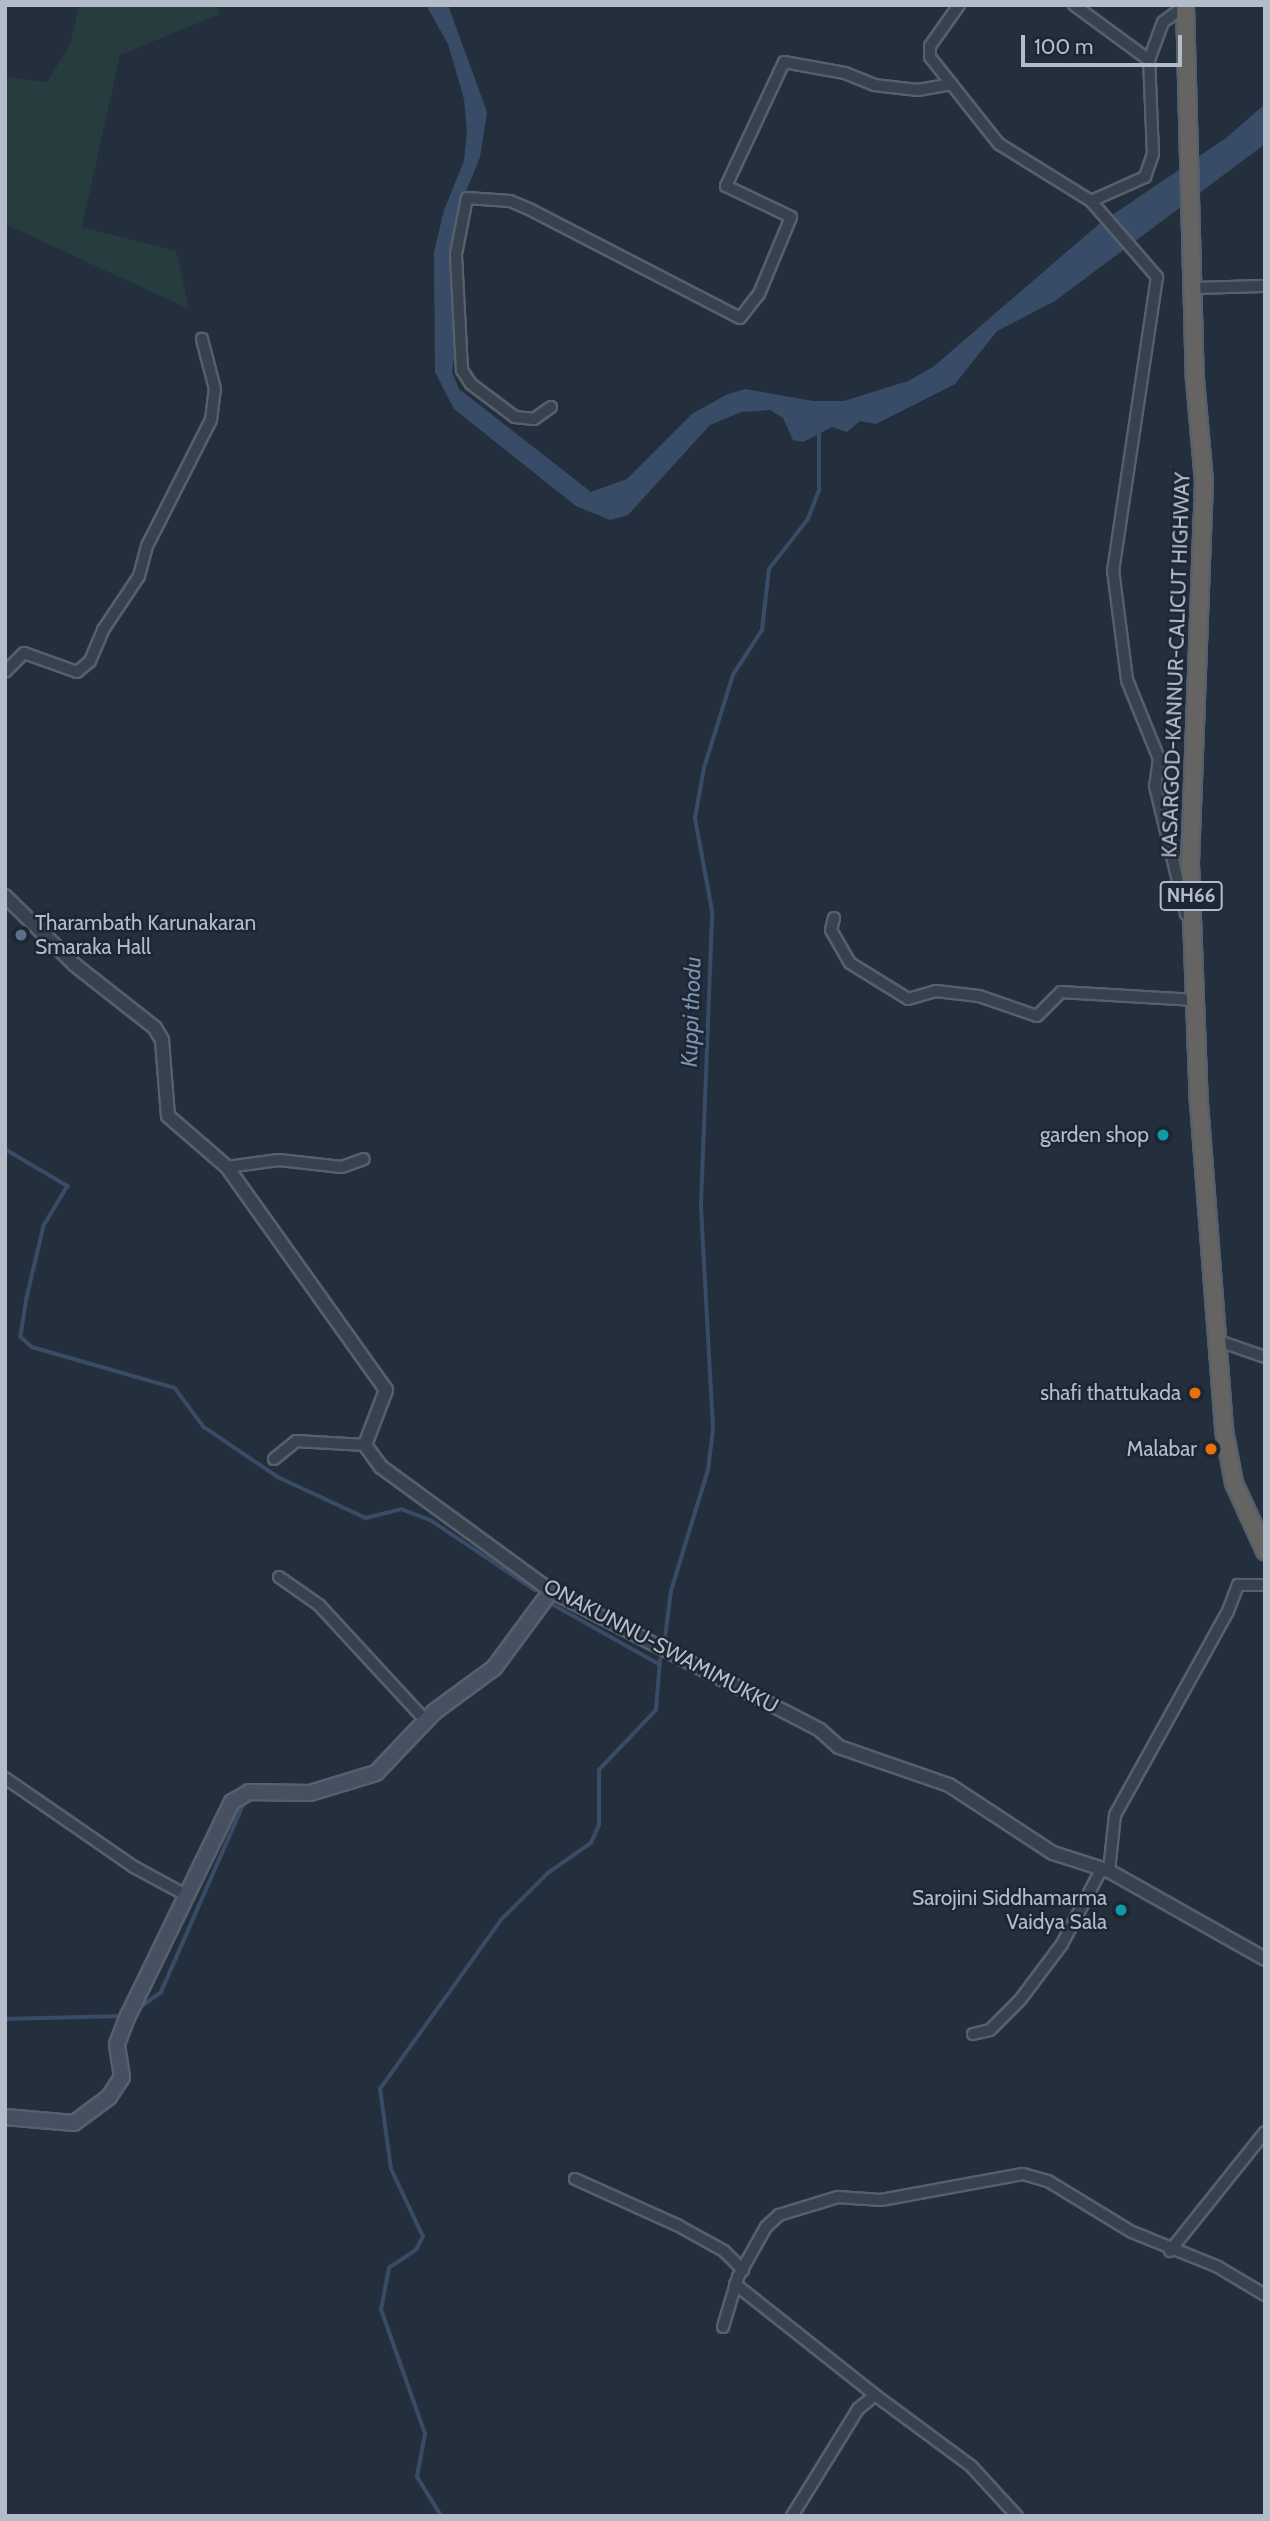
<!DOCTYPE html>
<style>
body{margin:0}
#map{position:relative;width:1270px;height:2521px;overflow:hidden;background:#242f3e;font-family:Cabin,sans-serif}
div>[style]{position:absolute}
.green>*{inset:0;background:#263c3f}
.water>*{inset:0;background:#394c67}
.stream>*{height:3.5px;margin:-1.75px;padding:0 1.75px;transform-origin:1.75px;border-radius:1.75px;background:#394c67}
.roads{filter:drop-shadow(2px 0 #565f6c) drop-shadow(-2px 0 #565f6c) drop-shadow(0 2px #565f6c) drop-shadow(0 -2px #565f6c)}
.minor>*{height:10px;margin:-5px;padding:0 5px;transform-origin:5px;border-radius:5px;background:#38414e}
.tertiary>*{height:12px;margin:-6px;padding:0 6px;transform-origin:6px;border-radius:6px;background:#38414e}
.secondary>*{height:14px;margin:-7px;padding:0 7px;transform-origin:7px;border-radius:7px;background:#465061}
.trunk>*{height:16px;margin:-8px;padding:0 8px;transform-origin:8px;border-radius:8px;background:#656462}
.dots>*{width:19px;height:19px;translate:-50% -50%;box-sizing:border-box;border:4px solid #1d2633;border-radius:50%}
span{translate:-50% -50%;white-space:nowrap;text-align:center;line-height:1.15;-webkit-text-stroke:5px #1d2633;paint-order:stroke}
.shield-label span{padding:2px 5px;background:#1d2633;border:2px solid;border-radius:5px;-webkit-text-stroke-width:0}
.shield-label{font-size:19px;color:#b4bcc9;font-weight:700}
.street-label{font-size:21px;color:#b4bcc9}
.poi-label{font-size:21px;color:#b4bcc9}
.left{translate:0 -50%;text-align:left}
.right{translate:-100% -50%;text-align:right}
.water-label{font-size:23px;color:#7c92b1;font-style:italic}
.frame{position:absolute;inset:0;border:7px solid #b4bcc9;pointer-events:none}
.scale{position:absolute;left:1021px;top:35px;width:161px;height:32px;box-sizing:border-box;border:4px solid #b4bcc9;border-top:0;padding-left:9px;font-size:21px;line-height:24px;white-space:nowrap;color:#b4bcc9;-webkit-text-stroke:5px #1d2633;paint-order:stroke}
</style>
<div id="map">
<div class="green">
<i style="clip-path:polygon(79px 5px,218px 5px,220px 14px,120px 55px,82px 227px,176px 251px,189px 309px,5px 224px,5px 77px,47px 82px,70px 45px)"></i>
</div>
<div class="water">
<i style="clip-path:polygon(426px 5px,448px 5px,487px 112px,480px 157px,465px 194px,452px 253px,456px 341px,452px 372px,459px 389px,591px 492px,627px 479px,692px 414px,726px 395px,745px 389px,813px 401px,844px 401px,908px 381px,933px 367px,1099px 224px,1226px 138px,1265px 104px,1265px 144px,1055px 301px,997px 331px,955px 384px,876px 424px,860px 421px,847px 432px,832px 427px,803px 442px,793px 440px,783px 418px,770px 410px,741px 412px,710px 425px,628px 515px,610px 520px,576px 506px,454px 409px,435px 372px,434px 252px,444px 210px,464px 161px,467px 131px,464px 99px,448px 44px)"></i>
</div>
<div class="stream">
<i style="left:5px;top:1149px;width:73px;rotate:30.4deg"></i>
<i style="left:68px;top:1186px;width:47px;rotate:121deg"></i>
<i style="left:44px;top:1226px;width:74px;rotate:103.3deg"></i>
<i style="left:27px;top:1298px;width:39px;rotate:99deg"></i>
<i style="left:21px;top:1337px;width:15px;rotate:42deg"></i>
<i style="left:32px;top:1347px;width:149px;rotate:16deg"></i>
<i style="left:175px;top:1388px;width:49px;rotate:53.4deg"></i>
<i style="left:204px;top:1427px;width:89px;rotate:34deg"></i>
<i style="left:278px;top:1477px;width:97px;rotate:25deg"></i>
<i style="left:366px;top:1518px;width:36px;rotate:-14deg"></i>
<i style="left:401px;top:1509px;width:33px;rotate:21deg"></i>
<i style="left:432px;top:1521px;width:124px;rotate:33.8deg"></i>
<i style="left:554px;top:1605px;width:120px;rotate:29.3deg"></i>
<i style="left:665px;top:1638px;width:47px;rotate:-82.7deg"></i>
<i style="left:671px;top:1591px;width:127px;rotate:-73deg"></i>
<i style="left:708px;top:1470px;width:41px;rotate:-83deg"></i>
<i style="left:713px;top:1429px;width:225px;rotate:-93.1deg"></i>
<i style="left:701px;top:1204px;width:293px;rotate:-87.8deg"></i>
<i style="left:712px;top:911px;width:95px;rotate:-100.4deg"></i>
<i style="left:695px;top:818px;width:51px;rotate:-79.8deg"></i>
<i style="left:704px;top:768px;width:97px;rotate:-72.7deg"></i>
<i style="left:733px;top:675px;width:54px;rotate:-57.2deg"></i>
<i style="left:762px;top:630px;width:61px;rotate:-83.5deg"></i>
<i style="left:769px;top:569px;width:63px;rotate:-52deg"></i>
<i style="left:808px;top:519px;width:31px;rotate:-69deg"></i>
<i style="left:819px;top:490px;width:61px;rotate:-90deg"></i>
<i style="left:138px;top:2009px;width:29px;rotate:-36deg"></i>
<i style="left:161px;top:1992px;width:209px;rotate:-66.3deg"></i>
<i style="left:5px;top:2019px;width:117px;rotate:-1.5deg"></i>
<i style="left:441px;top:2516px;width:46px;rotate:-121.6deg"></i>
<i style="left:417px;top:2477px;width:44px;rotate:-79.5deg"></i>
<i style="left:425px;top:2434px;width:132px;rotate:-109.5deg"></i>
<i style="left:381px;top:2310px;width:43px;rotate:-79.2deg"></i>
<i style="left:389px;top:2268px;width:32px;rotate:-34deg"></i>
<i style="left:416px;top:2250px;width:15px;rotate:-62deg"></i>
<i style="left:423px;top:2237px;width:75px;rotate:-115.2deg"></i>
<i style="left:391px;top:2169px;width:81px;rotate:-97.8deg"></i>
<i style="left:380px;top:2089px;width:208px;rotate:-54.4deg"></i>
<i style="left:501px;top:1920px;width:66px;rotate:-45deg"></i>
<i style="left:548px;top:1873px;width:52px;rotate:-34.9deg"></i>
<i style="left:591px;top:1843px;width:20px;rotate:-66deg"></i>
<i style="left:599px;top:1825px;width:55px;rotate:-90deg"></i>
<i style="left:599px;top:1770px;width:83px;rotate:-46.5deg"></i>
<i style="left:656px;top:1710px;width:50px;rotate:-85.4deg"></i>
</div>
<div class="roads">
<div class="minor">
<i style="left:959px;top:5px;width:50px;rotate:125.3deg"></i>
<i style="left:930px;top:46px;width:11px;rotate:90deg"></i>
<i style="left:930px;top:57px;width:111px;rotate:51.6deg"></i>
<i style="left:999px;top:144px;width:108px;rotate:31.8deg"></i>
<i style="left:1091px;top:201px;width:101px;rotate:49deg"></i>
<i style="left:1157px;top:277px;width:296px;rotate:98.5deg"></i>
<i style="left:1113px;top:570px;width:111px;rotate:82.7deg"></i>
<i style="left:1127px;top:680px;width:85px;rotate:67.9deg"></i>
<i style="left:1159px;top:759px;width:27px;rotate:98deg"></i>
<i style="left:1155px;top:786px;width:132px;rotate:76.4deg"></i>
<i style="left:1074px;top:5px;width:93px;rotate:36.3deg"></i>
<i style="left:1091px;top:201px;width:59px;rotate:-24deg"></i>
<i style="left:1145px;top:177px;width:24px;rotate:-71deg"></i>
<i style="left:1153px;top:154px;width:94px;rotate:-92.4deg"></i>
<i style="left:1149px;top:60px;width:40px;rotate:-69.8deg"></i>
<i style="left:1163px;top:22px;width:27px;rotate:-36deg"></i>
<i style="left:1192px;top:288px;width:73px;rotate:-1.6deg"></i>
<i style="left:551px;top:407px;width:21px;rotate:145deg"></i>
<i style="left:534px;top:419px;width:19px;rotate:-174deg"></i>
<i style="left:515px;top:417px;width:55px;rotate:-143.1deg"></i>
<i style="left:471px;top:384px;width:17px;rotate:-123deg"></i>
<i style="left:462px;top:370px;width:116px;rotate:-93deg"></i>
<i style="left:456px;top:254px;width:57px;rotate:-78.9deg"></i>
<i style="left:467px;top:198px;width:43px;rotate:4deg"></i>
<i style="left:510px;top:201px;width:21px;rotate:23deg"></i>
<i style="left:529px;top:209px;width:237px;rotate:27.3deg"></i>
<i style="left:740px;top:318px;width:31px;rotate:-52deg"></i>
<i style="left:759px;top:294px;width:83px;rotate:-67.4deg"></i>
<i style="left:791px;top:217px;width:72px;rotate:-154.5deg"></i>
<i style="left:726px;top:186px;width:137px;rotate:-64.9deg"></i>
<i style="left:784px;top:62px;width:62px;rotate:10.2deg"></i>
<i style="left:845px;top:73px;width:31px;rotate:22deg"></i>
<i style="left:874px;top:85px;width:44px;rotate:6.5deg"></i>
<i style="left:918px;top:90px;width:34px;rotate:-10deg"></i>
<i style="left:5px;top:672px;width:27px;rotate:-45deg"></i>
<i style="left:24px;top:653px;width:56px;rotate:19.7deg"></i>
<i style="left:77px;top:672px;width:17px;rotate:-40deg"></i>
<i style="left:90px;top:661px;width:34px;rotate:-67deg"></i>
<i style="left:103px;top:630px;width:65px;rotate:-56.3deg"></i>
<i style="left:139px;top:576px;width:31px;rotate:-75deg"></i>
<i style="left:147px;top:546px;width:141px;rotate:-63.1deg"></i>
<i style="left:211px;top:420px;width:31px;rotate:-83deg"></i>
<i style="left:215px;top:389px;width:52px;rotate:-104.6deg"></i>
<i style="left:834px;top:918px;width:12px;rotate:104deg"></i>
<i style="left:831px;top:930px;width:38px;rotate:60deg"></i>
<i style="left:850px;top:963px;width:68px;rotate:31.8deg"></i>
<i style="left:908px;top:999px;width:29px;rotate:-16deg"></i>
<i style="left:936px;top:991px;width:43px;rotate:6.6deg"></i>
<i style="left:979px;top:996px;width:61px;rotate:19deg"></i>
<i style="left:1037px;top:1016px;width:34px;rotate:-45deg"></i>
<i style="left:1061px;top:992px;width:134px;rotate:3.4deg"></i>
<i style="left:227px;top:1167px;width:52px;rotate:-7.7deg"></i>
<i style="left:279px;top:1160px;width:63px;rotate:6.3deg"></i>
<i style="left:342px;top:1167px;width:23px;rotate:-20deg"></i>
<i style="left:1219px;top:1341px;width:49px;rotate:19.2deg"></i>
<i style="left:274px;top:1459px;width:28px;rotate:-39deg"></i>
<i style="left:296px;top:1441px;width:69px;rotate:3.3deg"></i>
<i style="left:279px;top:1577px;width:49px;rotate:35deg"></i>
<i style="left:319px;top:1605px;width:158px;rotate:47.3deg"></i>
<i style="left:5px;top:1778px;width:157px;rotate:34.6deg"></i>
<i style="left:134px;top:1867px;width:57px;rotate:28.4deg"></i>
<i style="left:1109px;top:1871px;width:56px;rotate:-83.9deg"></i>
<i style="left:1115px;top:1815px;width:233px;rotate:-61deg"></i>
<i style="left:1228px;top:1611px;width:28px;rotate:-69deg"></i>
<i style="left:1238px;top:1585px;width:27px"></i>
<i style="left:973px;top:2034px;width:17px;rotate:-13deg"></i>
<i style="left:990px;top:2030px;width:42px;rotate:-45deg"></i>
<i style="left:1020px;top:2000px;width:70px;rotate:-53.1deg"></i>
<i style="left:1062px;top:1944px;width:86px;rotate:-62.2deg"></i>
<i style="left:575px;top:2179px;width:112px;rotate:24.3deg"></i>
<i style="left:677px;top:2225px;width:54px;rotate:29deg"></i>
<i style="left:724px;top:2251px;width:27px;rotate:45deg"></i>
<i style="left:1170px;top:2251px;width:152px;rotate:-51.4deg"></i>
<i style="left:735px;top:2284px;width:179px;rotate:38.4deg"></i>
<i style="left:723px;top:2327px;width:52px;rotate:-73.3deg"></i>
<i style="left:738px;top:2277px;width:57px;rotate:-60.8deg"></i>
<i style="left:766px;top:2227px;width:18px;rotate:-43deg"></i>
<i style="left:779px;top:2215px;width:62px;rotate:-17deg"></i>
<i style="left:838px;top:2197px;width:43px;rotate:4deg"></i>
<i style="left:881px;top:2200px;width:144px;rotate:-10.4deg"></i>
<i style="left:1023px;top:2174px;width:26px;rotate:16deg"></i>
<i style="left:1048px;top:2181px;width:98px;rotate:31.3deg"></i>
<i style="left:1132px;top:2232px;width:93px;rotate:22.1deg"></i>
<i style="left:1218px;top:2267px;width:55px;rotate:30.8deg"></i>
<i style="left:792px;top:2516px;width:126px;rotate:-58.3deg"></i>
<i style="left:858px;top:2409px;width:22px;rotate:-39deg"></i>
<i style="left:875px;top:2395px;width:119px;rotate:36.5deg"></i>
<i style="left:971px;top:2466px;width:68px;rotate:47.4deg"></i>
</div>
<div class="tertiary">
<i style="left:5px;top:896px;width:98px;rotate:44.6deg"></i>
<i style="left:75px;top:965px;width:102px;rotate:38.2deg"></i>
<i style="left:155px;top:1028px;width:14px;rotate:60deg"></i>
<i style="left:162px;top:1040px;width:76px;rotate:85.5deg"></i>
<i style="left:168px;top:1116px;width:78px;rotate:40.8deg"></i>
<i style="left:227px;top:1167px;width:274px;rotate:54.5deg"></i>
<i style="left:386px;top:1390px;width:59px;rotate:110.9deg"></i>
<i style="left:365px;top:1445px;width:27px;rotate:54deg"></i>
<i style="left:381px;top:1467px;width:210px;rotate:36.1deg"></i>
<i style="left:551px;top:1591px;width:303px;rotate:27.3deg"></i>
<i style="left:820px;top:1730px;width:25px;rotate:42deg"></i>
<i style="left:839px;top:1747px;width:116px;rotate:19.1deg"></i>
<i style="left:949px;top:1785px;width:124px;rotate:33.2deg"></i>
<i style="left:1053px;top:1853px;width:59px;rotate:17.8deg"></i>
<i style="left:1109px;top:1871px;width:179px;rotate:29.4deg"></i>
</div>
<div class="secondary">
<i style="left:5px;top:2117px;width:69px;rotate:5deg"></i>
<i style="left:74px;top:2123px;width:44px;rotate:-36.6deg"></i>
<i style="left:109px;top:2097px;width:24px;rotate:-57deg"></i>
<i style="left:122px;top:2077px;width:33px;rotate:-99deg"></i>
<i style="left:117px;top:2044px;width:30px;rotate:-69deg"></i>
<i style="left:128px;top:2016px;width:238px;rotate:-64.1deg"></i>
<i style="left:232px;top:1802px;width:20px;rotate:-30deg"></i>
<i style="left:249px;top:1792px;width:61px;rotate:0.9deg"></i>
<i style="left:310px;top:1793px;width:69px;rotate:-16.9deg"></i>
<i style="left:376px;top:1773px;width:84px;rotate:-46.4deg"></i>
<i style="left:434px;top:1712px;width:74px;rotate:-36.3deg"></i>
<i style="left:494px;top:1668px;width:96px;rotate:-53.5deg"></i>
</div>
<div class="trunk">
<i style="left:1185px;top:5px;width:374px;rotate:88.5deg"></i>
<i style="left:1195px;top:379px;width:102px;rotate:85deg"></i>
<i style="left:1204px;top:481px;width:382px;rotate:92.1deg"></i>
<i style="left:1190px;top:863px;width:240px;rotate:87.9deg"></i>
<i style="left:1199px;top:1103px;width:328px;rotate:85.6deg"></i>
<i style="left:1224px;top:1430px;width:54px;rotate:79.3deg"></i>
<i style="left:1234px;top:1483px;width:75px;rotate:65.5deg"></i>
</div>
</div>
<div class="dots">
<i style="left:21px;top:935px;background:#5c6f8a"></i>
<i style="left:1163px;top:1135px;background:#0f9aa8"></i>
<i style="left:1195px;top:1393px;background:#e8710a"></i>
<i style="left:1211px;top:1449px;background:#e8710a"></i>
<i style="left:1121px;top:1910px;background:#0f9aa8"></i>
</div>
<div class="shield-label">
<span style="left:1191px;top:896px">NH66</span>
</div>
<div class="street-label">
<span style="left:1176px;top:665px;rotate:-88deg">KASARGOD-KANNUR-CALICUT HIGHWAY</span>
<span style="left:661px;top:1646px;rotate:28deg">ONAKUNNU-SWAMIMUKKU</span>
</div>
<div class="poi-label">
<span class="left" style="left:35px;top:935px">Tharambath Karunakaran<br>Smaraka Hall</span>
<span class="right" style="left:1149px;top:1135px">garden shop</span>
<span class="right" style="left:1181px;top:1393px">shafi thattukada</span>
<span class="right" style="left:1197px;top:1449px">Malabar</span>
<span class="right" style="left:1107px;top:1910px">Sarojini Siddhamarma<br>Vaidya Sala</span>
</div>
<div class="water-label">
<span style="left:691px;top:1012px;rotate:-88deg">Kuppi thodu</span>
</div>
<div class="frame"></div>
<div class="scale">100 m</div>
</div>
